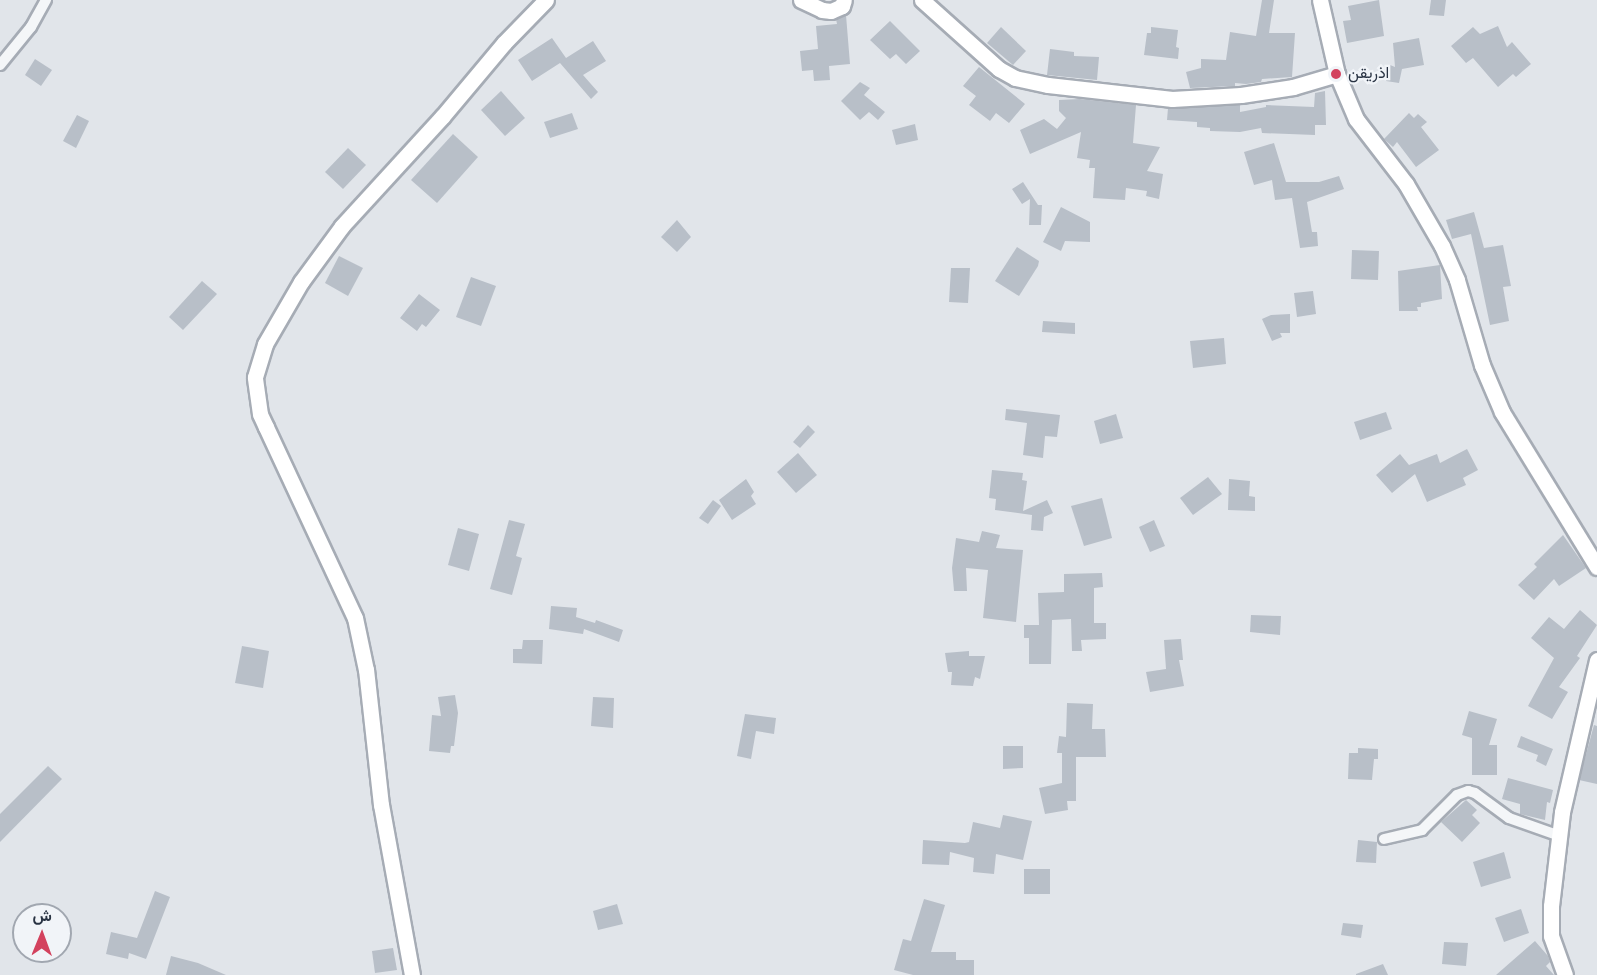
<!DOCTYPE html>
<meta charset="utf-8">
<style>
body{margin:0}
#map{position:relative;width:1597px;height:975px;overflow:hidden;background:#e1e5ea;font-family:Overpass,Vazirmatn,sans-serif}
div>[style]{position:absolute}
.building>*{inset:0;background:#b8bfc8}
.roads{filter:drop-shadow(2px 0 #a6acb5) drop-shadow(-2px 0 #a6acb5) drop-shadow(0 2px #a6acb5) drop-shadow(0 -2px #a6acb5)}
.street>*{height:10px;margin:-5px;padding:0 5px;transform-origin:5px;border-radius:5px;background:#f4f6f8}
.secondary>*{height:15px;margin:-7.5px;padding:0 7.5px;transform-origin:7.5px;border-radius:7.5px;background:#fff}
.dots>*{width:16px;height:16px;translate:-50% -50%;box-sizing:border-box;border:3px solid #f1f4f8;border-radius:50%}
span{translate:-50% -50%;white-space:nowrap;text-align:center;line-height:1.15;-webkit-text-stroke:4.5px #f1f4f8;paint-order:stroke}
.poi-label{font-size:16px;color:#293343}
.left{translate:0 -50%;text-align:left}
.north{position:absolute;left:12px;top:903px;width:60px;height:60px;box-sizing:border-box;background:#f1f4f8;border:2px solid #a1a7b0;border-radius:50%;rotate:1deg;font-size:16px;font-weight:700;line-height:24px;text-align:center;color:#293343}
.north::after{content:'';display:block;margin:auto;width:21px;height:27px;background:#d3425e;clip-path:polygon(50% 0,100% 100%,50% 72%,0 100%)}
</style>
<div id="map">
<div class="building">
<i style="clip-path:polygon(1262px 0,1274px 0,1269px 33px,1295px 33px,1292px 77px,1262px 79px,1261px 82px,1246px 84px,1235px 83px,1235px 86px,1190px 88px,1186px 72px,1201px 68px,1201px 59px,1226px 60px,1230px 32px,1256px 36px)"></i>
<i style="clip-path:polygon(1379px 0,1384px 36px,1347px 43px,1343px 21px,1351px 20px,1348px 6px)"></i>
<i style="clip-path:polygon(1431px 0,1446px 0,1444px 16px,1429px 15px)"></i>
<i style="clip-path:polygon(846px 15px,850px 64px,829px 66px,830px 80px,814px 81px,813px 70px,802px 71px,800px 51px,818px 49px,816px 26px,837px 24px,836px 19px)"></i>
<i style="clip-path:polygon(890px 21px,920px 51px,906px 64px,896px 54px,890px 59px,870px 40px)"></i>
<i style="clip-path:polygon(1498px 26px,1507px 47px,1512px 42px,1531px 64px,1516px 77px,1513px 74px,1498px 87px,1473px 58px,1466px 63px,1451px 46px,1473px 27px,1480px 34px)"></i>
<i style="clip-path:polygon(1001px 27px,1026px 51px,1013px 65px,987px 43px)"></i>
<i style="clip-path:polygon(1151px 27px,1178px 30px,1176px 47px,1179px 48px,1178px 59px,1144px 55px,1147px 33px,1151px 33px)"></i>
<i style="clip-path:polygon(552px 38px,566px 58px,593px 41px,606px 61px,583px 75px,598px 92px,591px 99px,560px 63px,532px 81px,518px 60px)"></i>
<i style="clip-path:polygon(1419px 38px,1424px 65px,1402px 69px,1399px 83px,1386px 81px,1390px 65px,1395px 67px,1393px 43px)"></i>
<i style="clip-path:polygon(1050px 49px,1074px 52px,1074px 56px,1099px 57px,1097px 80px,1047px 75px)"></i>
<i style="clip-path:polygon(35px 59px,52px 70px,41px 86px,25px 75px)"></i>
<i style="clip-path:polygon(979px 67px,1025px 104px,1009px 123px,996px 113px,990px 121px,969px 105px,976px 96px,963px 86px)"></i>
<i style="clip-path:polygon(860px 82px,870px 88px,864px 95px,885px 112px,878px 120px,869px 112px,860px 120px,841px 101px)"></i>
<i style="clip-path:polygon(501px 91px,525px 118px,505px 136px,481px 110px)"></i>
<i style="clip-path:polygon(1325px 91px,1326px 125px,1315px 125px,1315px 135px,1262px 133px,1261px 128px,1240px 132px,1210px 131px,1210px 128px,1197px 127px,1197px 122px,1167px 120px,1168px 108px,1240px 105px,1240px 112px,1266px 107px,1266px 105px,1314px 107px,1315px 93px)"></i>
<i style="clip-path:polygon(1080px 99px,1136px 105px,1133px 143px,1160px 147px,1147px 171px,1163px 174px,1159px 199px,1146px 196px,1147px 191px,1126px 188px,1125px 200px,1093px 198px,1095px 168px,1089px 168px,1090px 160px,1077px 158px,1081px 132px,1030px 154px,1020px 130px,1044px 119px,1057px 129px,1066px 118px,1059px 111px,1059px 100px)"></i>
<i style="clip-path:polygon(572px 113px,578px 129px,550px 138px,544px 122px)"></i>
<i style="clip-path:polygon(1409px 113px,1414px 118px,1418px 114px,1427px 122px,1421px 127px,1439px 150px,1416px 167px,1397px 142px,1393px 147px,1384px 139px)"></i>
<i style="clip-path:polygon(77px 115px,89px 121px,76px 148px,63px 141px)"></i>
<i style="clip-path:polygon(915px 124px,918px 140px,896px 145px,892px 130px)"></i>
<i style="clip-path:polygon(453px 134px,478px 157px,437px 203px,411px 180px)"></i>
<i style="clip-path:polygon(1274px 143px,1286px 182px,1319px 182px,1339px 176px,1344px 189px,1307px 202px,1312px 232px,1317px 232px,1318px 246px,1300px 248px,1292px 198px,1275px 200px,1272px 180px,1254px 185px,1244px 152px)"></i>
<i style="clip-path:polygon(348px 148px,366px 165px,343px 189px,325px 172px)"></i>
<i style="clip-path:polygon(1023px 182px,1038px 205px,1042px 205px,1041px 225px,1029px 225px,1030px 199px,1022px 204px,1012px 189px)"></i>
<i style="clip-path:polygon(1061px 207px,1090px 222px,1090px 242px,1065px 241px,1061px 251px,1043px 242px)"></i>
<i style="clip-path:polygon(1474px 212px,1484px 248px,1503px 245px,1511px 286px,1503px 287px,1509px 321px,1490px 325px,1471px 234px,1452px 239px,1446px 220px)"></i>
<i style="clip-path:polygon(677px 220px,691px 237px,677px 252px,661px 237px)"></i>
<i style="clip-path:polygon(1017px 247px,1039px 261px,1038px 266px,1019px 296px,995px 281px)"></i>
<i style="clip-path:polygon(1352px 250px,1379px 251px,1378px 280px,1351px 279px)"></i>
<i style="clip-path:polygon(339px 256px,363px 268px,348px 296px,325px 283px)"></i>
<i style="clip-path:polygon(1440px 265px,1442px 299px,1421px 303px,1421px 307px,1417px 307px,1418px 311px,1399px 311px,1398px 271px)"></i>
<i style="clip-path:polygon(951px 268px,970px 268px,968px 303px,949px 302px)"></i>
<i style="clip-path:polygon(471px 277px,496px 286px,481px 326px,456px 317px)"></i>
<i style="clip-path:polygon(202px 281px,217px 294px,183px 330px,169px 317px)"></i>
<i style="clip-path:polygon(1313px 291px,1316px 314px,1297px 317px,1294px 293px)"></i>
<i style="clip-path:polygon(419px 294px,440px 310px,426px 327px,422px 324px,417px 331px,400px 318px)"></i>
<i style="clip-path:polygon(1290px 314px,1290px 333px,1280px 333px,1282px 337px,1272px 341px,1262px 319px,1271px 315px)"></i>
<i style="clip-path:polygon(1043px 321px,1075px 323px,1075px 334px,1042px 332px)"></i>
<i style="clip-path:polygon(1224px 338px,1226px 364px,1193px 368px,1190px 341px)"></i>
<i style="clip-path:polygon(1006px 409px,1060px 415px,1057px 437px,1045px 436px,1043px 458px,1023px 455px,1027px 423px,1005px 420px)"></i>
<i style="clip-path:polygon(1386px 412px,1392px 429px,1360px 440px,1354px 422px)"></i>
<i style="clip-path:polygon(1116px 414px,1123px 438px,1100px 444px,1094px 421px)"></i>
<i style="clip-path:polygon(808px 425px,815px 432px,800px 448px,793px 442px)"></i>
<i style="clip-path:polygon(1467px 449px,1478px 470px,1463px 478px,1466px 485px,1427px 502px,1415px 474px,1392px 493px,1376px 475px,1400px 454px,1409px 465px,1437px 454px,1440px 463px)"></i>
<i style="clip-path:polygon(798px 453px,817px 475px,796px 493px,777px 472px)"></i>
<i style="clip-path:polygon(992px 470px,1023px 473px,1022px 480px,1027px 481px,1023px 511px,1047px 500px,1053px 513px,1044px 517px,1043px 531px,1031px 530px,1032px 515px,995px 510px,996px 499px,989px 498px)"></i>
<i style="clip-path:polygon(1208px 477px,1222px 494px,1193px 515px,1180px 498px)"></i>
<i style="clip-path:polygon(746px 479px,754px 492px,751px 496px,756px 504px,732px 520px,719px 500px)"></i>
<i style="clip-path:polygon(1229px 479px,1250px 481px,1249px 496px,1255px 497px,1255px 511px,1228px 510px)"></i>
<i style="clip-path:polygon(1102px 498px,1112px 538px,1084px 546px,1071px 506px)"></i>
<i style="clip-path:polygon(713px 500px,721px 506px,708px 524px,699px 518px)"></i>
<i style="clip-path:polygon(509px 520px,525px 524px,516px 556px,522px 558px,512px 595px,490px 589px)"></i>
<i style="clip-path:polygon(1154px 520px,1165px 546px,1150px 552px,1139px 527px)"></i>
<i style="clip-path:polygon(458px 528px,479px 534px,469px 571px,448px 565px)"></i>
<i style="clip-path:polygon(982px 531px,1000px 535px,996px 548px,1023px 550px,1016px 622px,983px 618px,988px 570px,966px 568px,967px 591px,954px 591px,952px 568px,956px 538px,979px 542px)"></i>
<i style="clip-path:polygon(1563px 535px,1586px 568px,1559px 586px,1554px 579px,1534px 600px,1518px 585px,1537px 567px,1534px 564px)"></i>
<i style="clip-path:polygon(1102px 573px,1103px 587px,1094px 588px,1094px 623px,1106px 623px,1106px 639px,1081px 640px,1082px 651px,1072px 651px,1071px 619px,1052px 620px,1051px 664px,1029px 664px,1029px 638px,1024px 638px,1024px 625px,1039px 625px,1038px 593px,1064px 592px,1064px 574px)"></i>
<i style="clip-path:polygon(551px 606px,577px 608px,576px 617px,595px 623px,596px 620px,623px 630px,619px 642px,584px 629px,583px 634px,549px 629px)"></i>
<i style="clip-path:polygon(1580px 610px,1597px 625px,1577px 656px,1580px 658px,1559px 687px,1568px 692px,1552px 719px,1528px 706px,1554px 658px,1531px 638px,1549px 617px,1564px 629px)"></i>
<i style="clip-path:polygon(1251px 615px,1281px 616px,1280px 635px,1250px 632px)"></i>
<i style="clip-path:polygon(1181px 639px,1183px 660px,1179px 660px,1184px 686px,1150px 692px,1146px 672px,1166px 669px,1164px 640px)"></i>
<i style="clip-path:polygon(523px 640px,543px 640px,542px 664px,513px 663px,513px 649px,522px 649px)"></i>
<i style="clip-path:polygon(242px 646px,269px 651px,263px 688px,235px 683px)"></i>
<i style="clip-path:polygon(969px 651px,969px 656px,985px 656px,980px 679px,975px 677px,973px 686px,951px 685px,952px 672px,948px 672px,945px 653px)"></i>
<i style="clip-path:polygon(455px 695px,458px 713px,454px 746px,451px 746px,450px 753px,429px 751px,432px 715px,441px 716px,438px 697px)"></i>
<i style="clip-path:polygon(593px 697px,614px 698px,613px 728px,591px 726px)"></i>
<i style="clip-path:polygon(1067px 703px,1093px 704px,1092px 729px,1105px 729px,1106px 757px,1076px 757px,1076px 801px,1067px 801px,1068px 810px,1045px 814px,1039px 788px,1062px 783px,1062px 753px,1057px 753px,1059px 736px,1066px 737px)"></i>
<i style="clip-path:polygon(1469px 711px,1497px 719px,1489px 745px,1497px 745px,1497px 775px,1472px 775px,1472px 738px,1462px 735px)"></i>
<i style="clip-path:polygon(745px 714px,776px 718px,774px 734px,756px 731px,751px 759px,737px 756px)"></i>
<i style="clip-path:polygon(1594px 725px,1597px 726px,1597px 784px,1579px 780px)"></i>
<i style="clip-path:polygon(1521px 736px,1553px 749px,1546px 766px,1536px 761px,1538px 755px,1517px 747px)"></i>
<i style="clip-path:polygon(1003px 746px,1023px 746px,1023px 768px,1003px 769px)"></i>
<i style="clip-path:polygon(1358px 748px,1378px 749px,1378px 759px,1374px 759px,1372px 780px,1348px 779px,1349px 753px,1358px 753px)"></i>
<i style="clip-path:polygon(48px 766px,62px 779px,0 842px,0 814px)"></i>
<i style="clip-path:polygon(1508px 778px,1553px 790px,1550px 803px,1547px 802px,1545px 820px,1520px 814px,1520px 804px,1502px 799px)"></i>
<i style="clip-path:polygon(1466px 800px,1477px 810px,1472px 815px,1480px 823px,1462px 842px,1441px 822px)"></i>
<i style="clip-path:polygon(1003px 815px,1032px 821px,1023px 860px,996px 854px,994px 874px,973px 872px,974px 858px,950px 852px,949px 865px,922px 864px,923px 840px,965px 843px,969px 842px,973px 822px,1000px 828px)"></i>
<i style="clip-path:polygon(1358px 840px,1377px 842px,1376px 863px,1356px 862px)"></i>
<i style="clip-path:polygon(1504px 852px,1511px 878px,1481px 887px,1473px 862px)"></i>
<i style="clip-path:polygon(1024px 869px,1050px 869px,1050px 894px,1024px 894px)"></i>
<i style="clip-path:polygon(155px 891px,170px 897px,146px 959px,129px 953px,128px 959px,106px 954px,111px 932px,137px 938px)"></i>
<i style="clip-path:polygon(924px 899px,945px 905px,931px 952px,956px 952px,956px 960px,974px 960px,974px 975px,913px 975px,894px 970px,903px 939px,911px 941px)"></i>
<i style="clip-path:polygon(617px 904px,623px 924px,598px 930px,593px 911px)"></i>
<i style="clip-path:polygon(1521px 909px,1529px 933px,1504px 942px,1495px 918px)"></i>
<i style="clip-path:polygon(1343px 923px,1363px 925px,1361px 938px,1341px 935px)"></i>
<i style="clip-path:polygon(1535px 941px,1548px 956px,1550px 962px,1546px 966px,1554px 975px,1496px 975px)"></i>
<i style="clip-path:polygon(1444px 942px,1468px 943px,1466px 966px,1442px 964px)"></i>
<i style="clip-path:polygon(393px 948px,397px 970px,375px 973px,372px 951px)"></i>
<i style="clip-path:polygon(171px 956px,198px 963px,226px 975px,166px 975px)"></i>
<i style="clip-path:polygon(1383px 964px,1388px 975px,1356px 975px,1356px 974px)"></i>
</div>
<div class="roads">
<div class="street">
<i style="left:0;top:65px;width:49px;rotate:-50.8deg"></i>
<i style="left:31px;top:27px;width:31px;rotate:-61deg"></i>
<i style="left:1384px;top:839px;width:39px;rotate:-13deg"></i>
<i style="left:1422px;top:830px;width:49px;rotate:-45deg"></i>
<i style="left:1457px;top:795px;width:12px;rotate:-20deg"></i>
<i style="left:1468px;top:791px;width:7px;rotate:16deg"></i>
<i style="left:1475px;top:793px;width:42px;rotate:36.3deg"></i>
<i style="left:1509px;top:818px;width:54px;rotate:19.4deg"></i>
</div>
<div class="secondary">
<i style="left:801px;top:0;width:23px;rotate:25deg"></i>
<i style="left:822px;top:10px;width:9px;rotate:6deg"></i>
<i style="left:831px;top:11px;width:12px;rotate:-24deg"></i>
<i style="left:842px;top:6px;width:6px;rotate:-72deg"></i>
<i style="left:922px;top:0;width:103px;rotate:41.9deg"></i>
<i style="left:999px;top:69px;width:18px;rotate:29deg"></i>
<i style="left:1015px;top:78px;width:34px;rotate:12deg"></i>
<i style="left:1048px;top:85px;width:125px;rotate:6.4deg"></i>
<i style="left:1172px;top:99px;width:69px;rotate:-3.3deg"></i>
<i style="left:1241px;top:95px;width:53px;rotate:-8.7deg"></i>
<i style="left:1293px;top:87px;width:46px;rotate:-16.5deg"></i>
<i style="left:1320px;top:0;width:76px;rotate:77.1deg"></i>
<i style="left:1337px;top:74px;width:49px;rotate:67.1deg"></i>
<i style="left:1356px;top:119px;width:82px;rotate:52.4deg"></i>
<i style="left:1406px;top:184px;width:72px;rotate:59.9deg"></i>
<i style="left:1442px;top:246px;width:37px;rotate:66deg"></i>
<i style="left:1457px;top:280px;width:89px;rotate:73.6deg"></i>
<i style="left:1482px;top:365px;width:51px;rotate:66.9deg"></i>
<i style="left:1502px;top:412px;width:182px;rotate:58.5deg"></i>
<i style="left:412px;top:975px;width:173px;rotate:-100.3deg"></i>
<i style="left:381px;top:805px;width:136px;rotate:-96.3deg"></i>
<i style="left:366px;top:670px;width:53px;rotate:-101.9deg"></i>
<i style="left:355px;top:618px;width:211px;rotate:-115deg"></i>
<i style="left:266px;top:427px;width:14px;rotate:-115deg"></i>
<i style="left:260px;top:414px;width:37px;rotate:-98deg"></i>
<i style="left:255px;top:377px;width:34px;rotate:-73deg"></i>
<i style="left:265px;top:344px;width:72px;rotate:-59.9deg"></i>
<i style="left:301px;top:282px;width:69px;rotate:-53.8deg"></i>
<i style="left:342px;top:226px;width:148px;rotate:-47.5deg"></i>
<i style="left:442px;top:117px;width:97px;rotate:-50deg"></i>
<i style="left:504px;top:43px;width:60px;rotate:-45.7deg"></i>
<i style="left:1565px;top:975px;width:41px;rotate:-109.7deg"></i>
<i style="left:1551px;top:936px;width:30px;rotate:-90deg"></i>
<i style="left:1551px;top:906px;width:95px;rotate:-83.3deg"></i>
<i style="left:1562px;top:812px;width:156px;rotate:-77deg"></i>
</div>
</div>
<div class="dots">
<i style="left:1336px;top:74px;background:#d3425e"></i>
</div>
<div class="poi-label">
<span class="left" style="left:1348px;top:74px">اذريقن</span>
</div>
<div class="north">ش</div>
</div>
